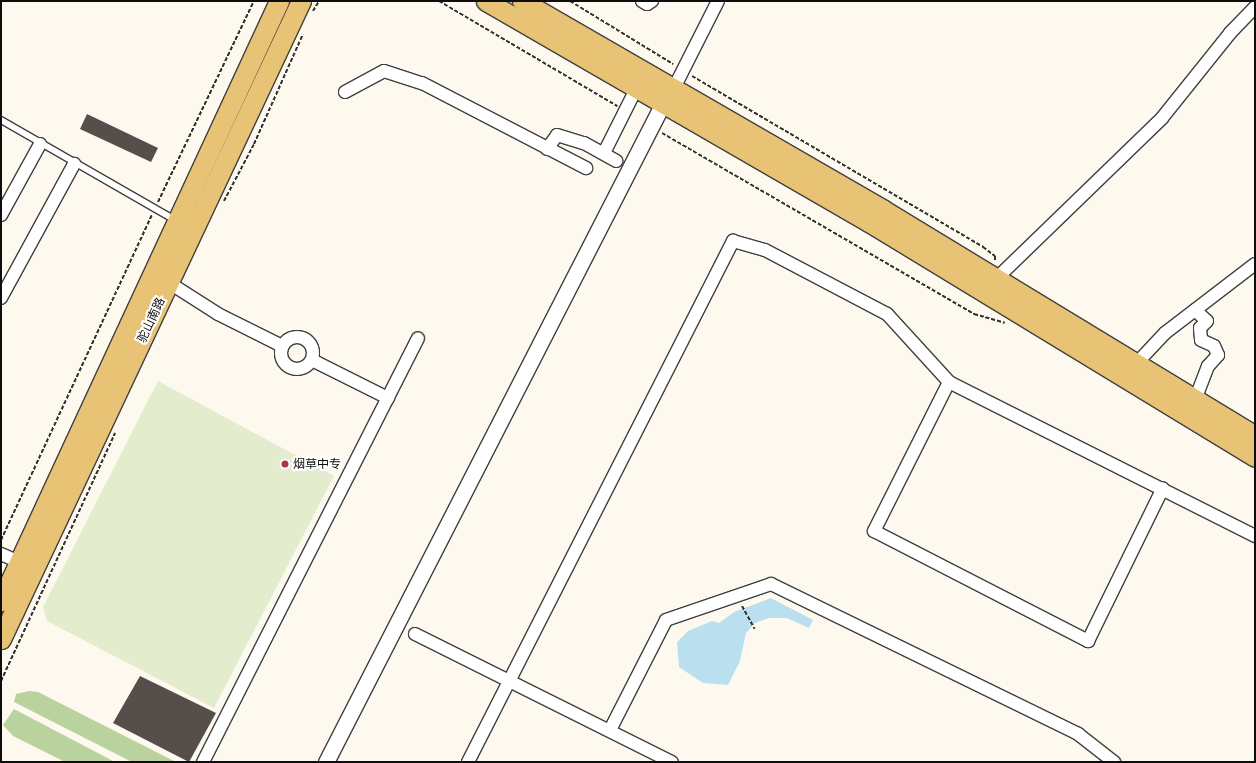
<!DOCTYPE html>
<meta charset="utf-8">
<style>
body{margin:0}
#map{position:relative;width:1256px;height:763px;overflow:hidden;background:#fdf9ef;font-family:"Noto Serif","Noto Sans SC",serif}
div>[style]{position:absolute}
.forest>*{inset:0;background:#bad29e}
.pitch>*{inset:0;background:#e4ecce}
.water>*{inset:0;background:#badfee}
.building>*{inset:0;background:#554e4b}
.path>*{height:2px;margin-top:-1px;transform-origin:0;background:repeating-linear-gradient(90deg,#2f2f2f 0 4px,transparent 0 6px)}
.roads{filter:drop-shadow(1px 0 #404040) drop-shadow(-1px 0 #404040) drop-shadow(0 1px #404040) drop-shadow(0 -1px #404040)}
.service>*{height:6px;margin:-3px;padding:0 3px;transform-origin:3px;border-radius:3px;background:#fff}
.minor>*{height:12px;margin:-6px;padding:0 6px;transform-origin:6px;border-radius:6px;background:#fff}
.minor>.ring{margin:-6px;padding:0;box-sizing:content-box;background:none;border:12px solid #fff;border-radius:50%}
.tertiary>*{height:15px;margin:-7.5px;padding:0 7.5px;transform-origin:7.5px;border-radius:7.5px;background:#fff}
.primary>*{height:19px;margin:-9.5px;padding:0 9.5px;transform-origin:9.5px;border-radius:9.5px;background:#e8c375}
.dots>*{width:11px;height:11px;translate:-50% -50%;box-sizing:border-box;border:2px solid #fff;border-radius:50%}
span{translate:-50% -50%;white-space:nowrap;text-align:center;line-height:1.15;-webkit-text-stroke:4px #fff;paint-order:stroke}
.street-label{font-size:12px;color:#0d0d0d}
.poi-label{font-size:12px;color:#0d0d0d}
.left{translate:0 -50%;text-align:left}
.frame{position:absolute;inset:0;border:2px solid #0d0d0d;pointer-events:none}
</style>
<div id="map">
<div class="forest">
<i style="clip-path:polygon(29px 691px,38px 692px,176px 762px,132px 762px,14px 702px,16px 694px)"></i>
<i style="clip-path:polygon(14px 709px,115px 762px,65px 762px,13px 736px,3px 725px)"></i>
</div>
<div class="pitch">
<i style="clip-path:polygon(158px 381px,334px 476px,214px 708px,47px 621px,43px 607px)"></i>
</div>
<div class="water">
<i style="clip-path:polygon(771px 598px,813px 620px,809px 628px,787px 618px,769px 618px,755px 623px,746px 633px,740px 661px,728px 685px,703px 683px,679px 667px,677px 642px,688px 631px,712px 621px,719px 623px,734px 612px)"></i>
</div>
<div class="building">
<i style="clip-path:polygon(87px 114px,158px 148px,151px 162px,80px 129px)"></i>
<i style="clip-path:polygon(140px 676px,216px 713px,189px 762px,113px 723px)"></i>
</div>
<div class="path">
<i style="left:439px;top:1px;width:207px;rotate:30.5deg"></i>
<i style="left:570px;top:1px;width:121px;rotate:31.5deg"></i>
<i style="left:313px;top:11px;width:12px;rotate:-59deg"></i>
<i style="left:692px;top:76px;width:338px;rotate:30.4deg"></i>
<i style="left:983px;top:247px;width:15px;rotate:37deg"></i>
<i style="left:995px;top:256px;width:5px;rotate:90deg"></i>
<i style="left:662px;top:133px;width:361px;rotate:30.1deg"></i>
<i style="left:974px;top:314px;width:32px;rotate:16deg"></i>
<i style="left:224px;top:201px;width:64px;rotate:-62.2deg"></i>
<i style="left:254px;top:144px;width:120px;rotate:-66deg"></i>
<i style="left:158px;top:202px;width:223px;rotate:-64.5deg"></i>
<i style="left:1px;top:540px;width:358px;rotate:-65.1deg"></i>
<i style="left:742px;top:606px;width:26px;rotate:61deg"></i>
<i style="left:1px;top:681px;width:273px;rotate:-65.3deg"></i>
</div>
<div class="roads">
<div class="service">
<i style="left:1px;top:120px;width:201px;rotate:29.9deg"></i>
</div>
<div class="minor">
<i style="left:642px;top:1px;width:6px;rotate:31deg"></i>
<i style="left:647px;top:4px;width:6px;rotate:-31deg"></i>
<i style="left:673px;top:90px;width:100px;rotate:-63.2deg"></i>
<i style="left:345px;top:92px;width:44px;rotate:-28.3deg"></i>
<i style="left:384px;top:71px;width:40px;rotate:18deg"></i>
<i style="left:422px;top:83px;width:185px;rotate:27.4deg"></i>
<i style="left:547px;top:149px;width:17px;rotate:-54deg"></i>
<i style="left:557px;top:135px;width:28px;rotate:17deg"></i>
<i style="left:584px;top:143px;width:37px;rotate:29deg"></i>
<i style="left:604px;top:153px;width:72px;rotate:-63.4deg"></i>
<i style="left:1px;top:215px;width:81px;rotate:-61.2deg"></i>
<i style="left:996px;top:279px;width:231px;rotate:-44.1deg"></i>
<i style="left:1162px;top:118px;width:109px;rotate:-51.3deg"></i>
<i style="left:1230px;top:33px;width:36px;rotate:-46deg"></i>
<i style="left:168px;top:282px;width:59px;rotate:32.6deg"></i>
<i style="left:218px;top:314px;width:72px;rotate:26.6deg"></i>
<i style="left:1px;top:298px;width:153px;rotate:-61.4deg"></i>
<i style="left:1195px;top:310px;width:16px;rotate:43deg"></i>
<i style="left:1207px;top:321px;width:10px;rotate:135deg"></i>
<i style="left:1200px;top:328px;width:12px;rotate:85deg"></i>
<i style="left:1201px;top:340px;width:14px;rotate:25deg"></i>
<i style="left:1214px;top:346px;width:10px;rotate:66deg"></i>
<i style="left:1218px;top:355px;width:15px;rotate:132deg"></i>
<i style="left:1208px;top:366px;width:36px;rotate:111deg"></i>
<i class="ring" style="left:281px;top:337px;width:20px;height:20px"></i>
<i style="left:312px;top:360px;width:85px;rotate:26.6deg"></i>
<i style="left:1135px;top:365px;width:44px;rotate:-46.8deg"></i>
<i style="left:1165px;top:333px;width:113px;rotate:-37.5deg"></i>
<i style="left:949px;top:382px;width:167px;rotate:116.7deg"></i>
<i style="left:874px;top:531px;width:241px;rotate:27.2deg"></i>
<i style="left:1088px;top:641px;width:170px;rotate:-63.9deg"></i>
<i style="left:1px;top:554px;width:20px;rotate:24deg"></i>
<i style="left:415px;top:634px;width:287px;rotate:26.5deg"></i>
<i style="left:610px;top:730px;width:123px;rotate:-63deg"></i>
<i style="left:666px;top:620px;width:111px;rotate:-18.9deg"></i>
<i style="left:771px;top:584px;width:342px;rotate:26deg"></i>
<i style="left:1078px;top:734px;width:46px;rotate:37.9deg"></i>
<i style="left:203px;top:762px;width:475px;rotate:-63.1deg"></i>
<i style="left:468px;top:762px;width:585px;rotate:-63.04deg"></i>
<i style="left:733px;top:241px;width:33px;rotate:16deg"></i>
<i style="left:765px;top:250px;width:138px;rotate:27.7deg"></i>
<i style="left:887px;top:314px;width:92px;rotate:47.6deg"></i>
<i style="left:949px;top:382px;width:343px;rotate:26.7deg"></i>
</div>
<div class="tertiary">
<i style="left:326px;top:762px;width:738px;rotate:-62.91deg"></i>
</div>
<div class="primary">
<i style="left:486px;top:1px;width:442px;rotate:30deg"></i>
<i style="left:869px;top:222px;width:452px;rotate:31.3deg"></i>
<i style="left:522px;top:1px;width:416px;rotate:30deg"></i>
<i style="left:882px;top:209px;width:437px;rotate:31.3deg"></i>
<i style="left:1px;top:601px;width:661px;rotate:-65.14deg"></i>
<i style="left:1px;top:639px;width:705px;rotate:-64.82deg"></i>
</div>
</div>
<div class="dots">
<i style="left:285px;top:464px;background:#ac3645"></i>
</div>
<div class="street-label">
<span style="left:151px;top:320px;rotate:-65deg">驼山南路</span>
</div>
<div class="poi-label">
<span class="left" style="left:293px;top:464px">烟草中专</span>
</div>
<div class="frame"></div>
</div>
